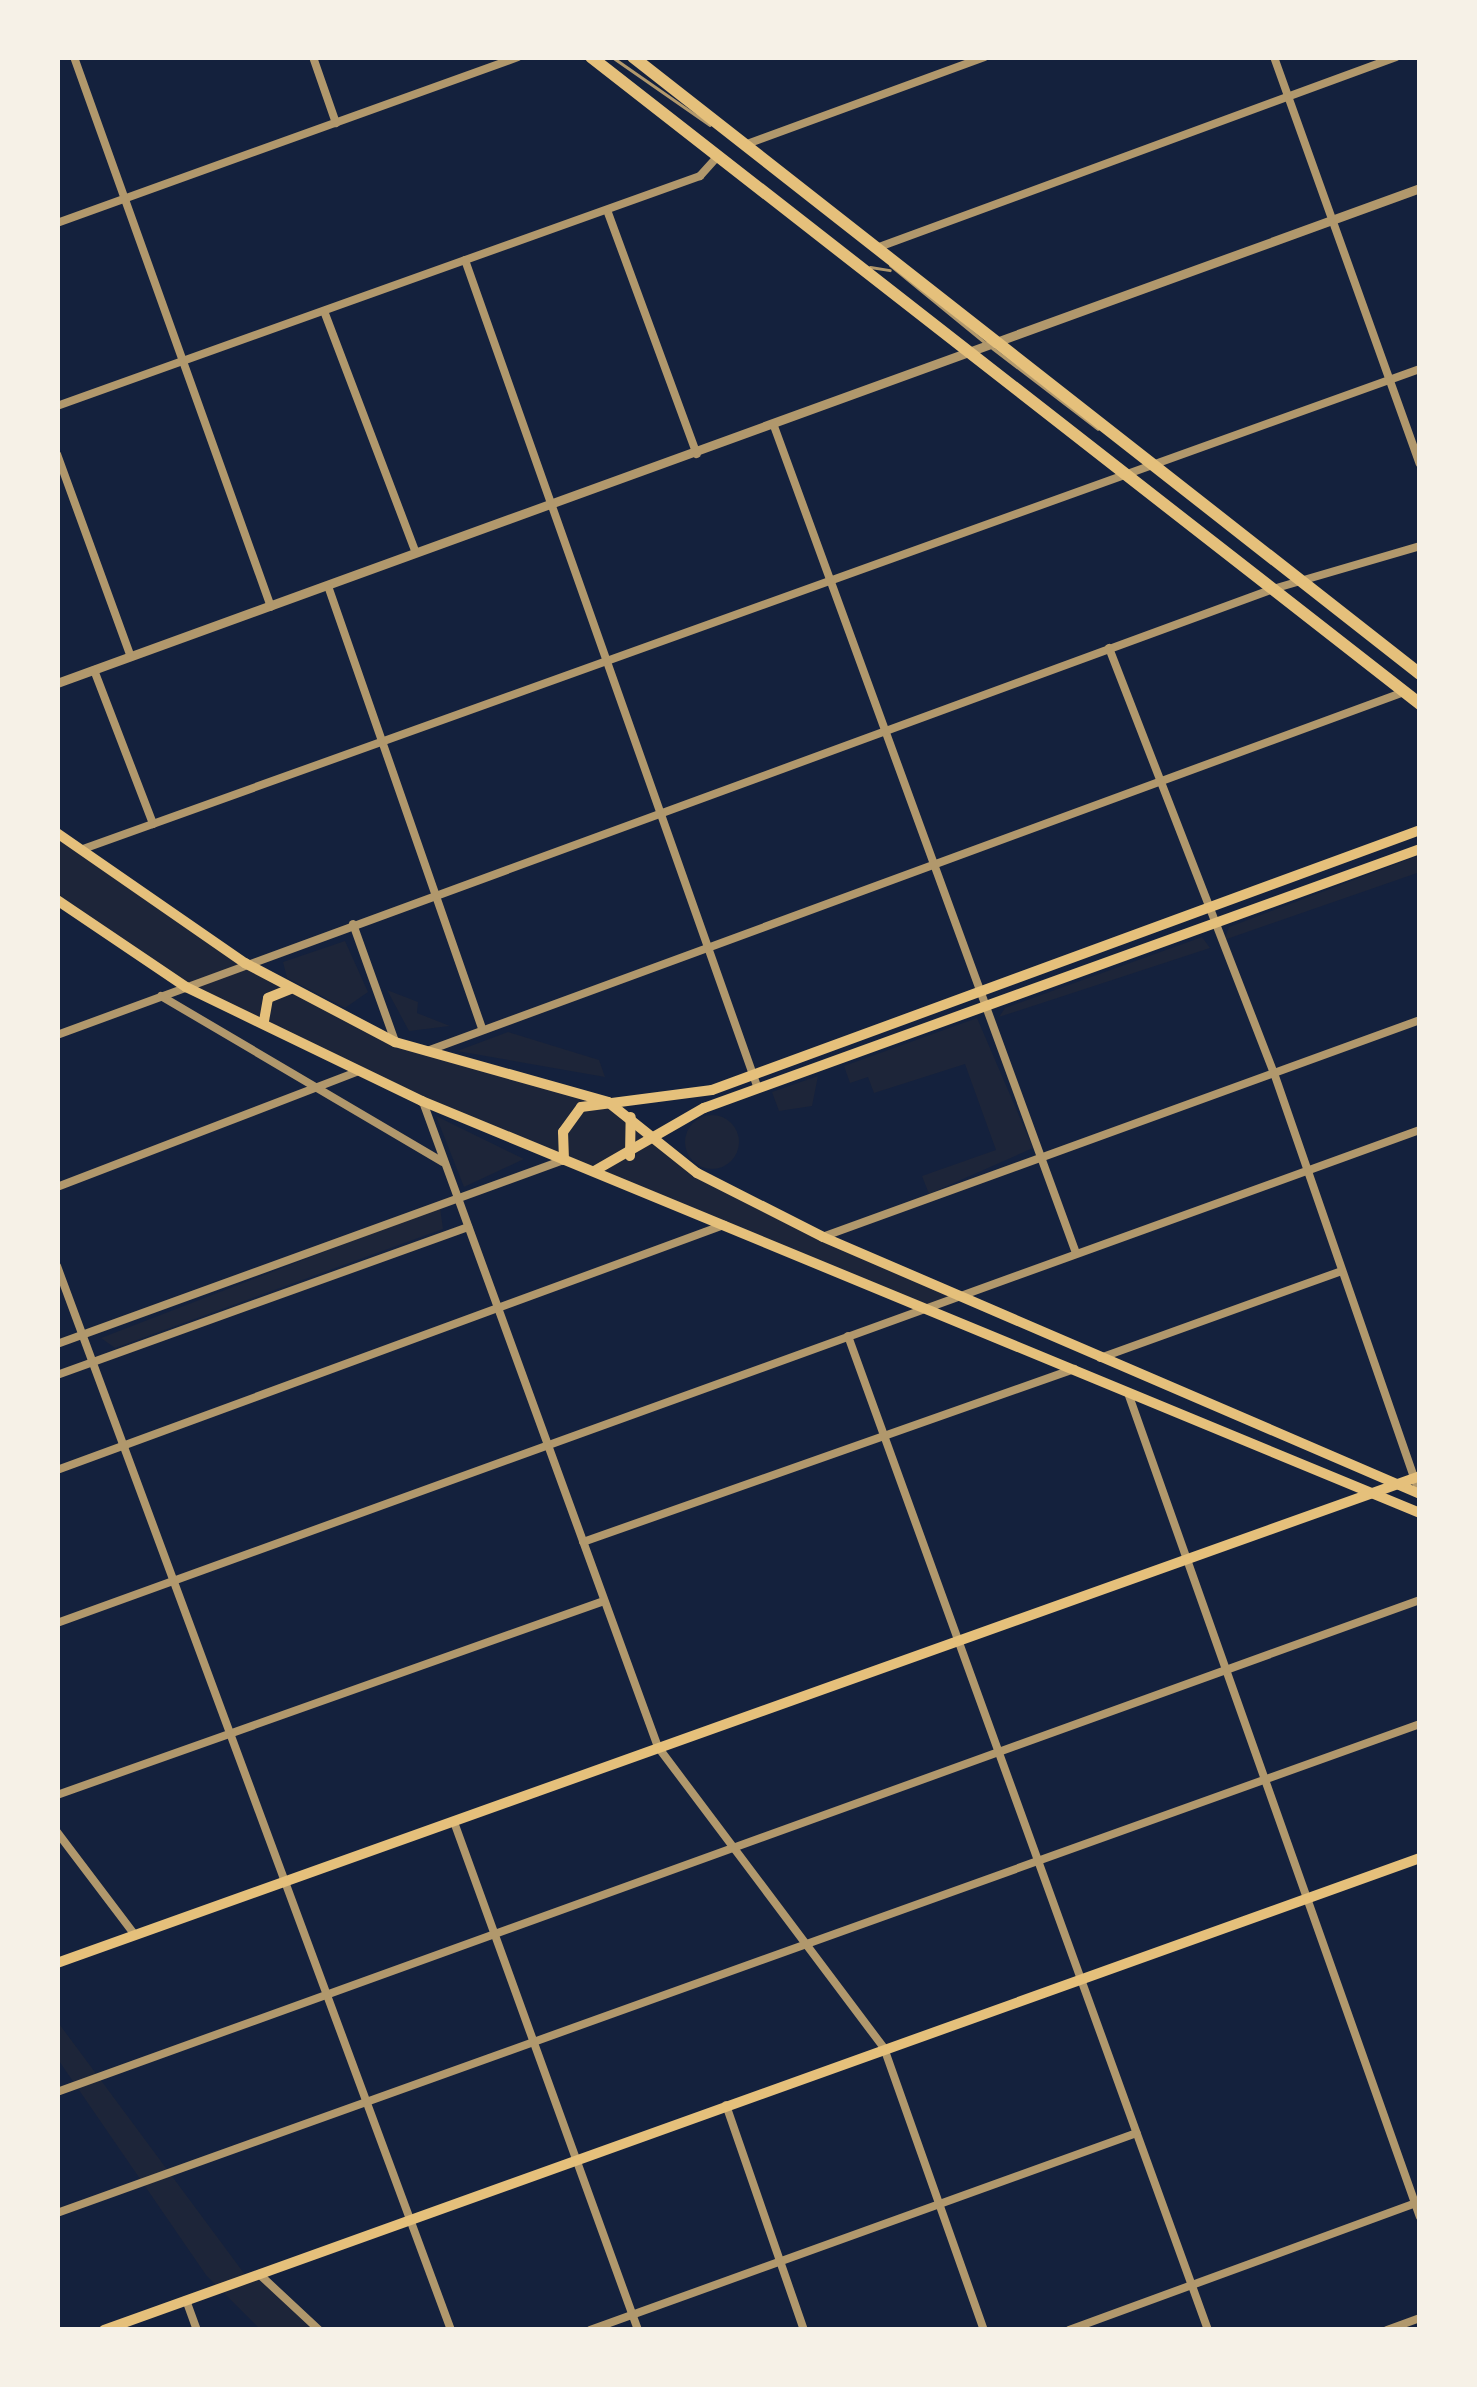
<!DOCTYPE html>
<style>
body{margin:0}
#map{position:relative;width:1477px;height:2387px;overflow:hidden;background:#14213d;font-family:Quicksand,sans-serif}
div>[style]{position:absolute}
.green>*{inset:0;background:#1d2539}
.round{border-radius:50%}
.service>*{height:3px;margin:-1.5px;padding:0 1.5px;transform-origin:1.5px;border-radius:1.5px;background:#b1986c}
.minor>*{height:8px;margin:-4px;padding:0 4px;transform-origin:4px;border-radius:4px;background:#b1986c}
.tertiary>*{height:9px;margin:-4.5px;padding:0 4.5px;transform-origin:4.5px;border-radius:4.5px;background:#b1986c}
.secondary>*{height:10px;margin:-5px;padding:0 5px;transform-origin:5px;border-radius:5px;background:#e5c07b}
.primary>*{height:12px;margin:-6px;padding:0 6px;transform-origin:6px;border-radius:6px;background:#e5c07b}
span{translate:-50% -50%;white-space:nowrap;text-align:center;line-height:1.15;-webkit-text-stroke:12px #f6f1e7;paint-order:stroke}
.frame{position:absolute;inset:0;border:60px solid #f6f1e7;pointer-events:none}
</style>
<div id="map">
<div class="green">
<i style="clip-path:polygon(57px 833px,245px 963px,420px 1053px,608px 1102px,697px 1173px,957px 1296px,928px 1307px,536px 1148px,186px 987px,57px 900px)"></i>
<i style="clip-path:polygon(1420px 855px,1420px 872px,1224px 940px,1229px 927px)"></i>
<i style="clip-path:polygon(1202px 937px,1210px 948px,999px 1017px,1005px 1008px)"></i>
<i style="clip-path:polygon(345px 941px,368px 992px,345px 1008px,287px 978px,283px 962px)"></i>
<i style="clip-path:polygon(387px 990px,418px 1002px,417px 1013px,450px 1026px,409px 1031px)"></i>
<i style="clip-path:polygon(977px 1018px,1033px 1148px,929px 1194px,922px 1176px,996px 1150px,965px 1064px,874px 1093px,868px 1077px,850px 1083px,844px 1066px)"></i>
<i style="clip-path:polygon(508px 1032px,599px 1060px,605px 1077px,457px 1051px)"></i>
<i style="clip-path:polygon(818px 1076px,812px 1106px,779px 1111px,772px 1092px)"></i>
<i class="round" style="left:685px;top:1115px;width:54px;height:54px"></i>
<i style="clip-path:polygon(436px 1116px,524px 1159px,464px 1187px)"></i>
<i style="clip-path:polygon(440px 1207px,443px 1229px,115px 1348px,101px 1338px)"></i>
<i style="clip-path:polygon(57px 2021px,246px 2276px,258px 2273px,319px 2330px,261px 2330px,206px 2275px,57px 2058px)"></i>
</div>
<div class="service">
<i style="left:612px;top:57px;width:119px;rotate:34.8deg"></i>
<i style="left:890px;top:265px;width:122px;rotate:39.3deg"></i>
<i style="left:870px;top:267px;width:20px;rotate:9deg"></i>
<i style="left:992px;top:348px;width:133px;rotate:37.4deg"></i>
</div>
<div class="minor">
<i style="left:74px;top:57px;width:584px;rotate:70.29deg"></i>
<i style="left:313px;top:57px;width:70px;rotate:70.8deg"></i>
<i style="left:1274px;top:57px;width:432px;rotate:70.3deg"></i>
<i style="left:747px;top:144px;width:253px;rotate:-20.1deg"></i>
<i style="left:607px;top:210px;width:260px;rotate:69.8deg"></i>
<i style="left:57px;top:223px;width:490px;rotate:-19.8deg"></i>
<i style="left:879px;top:247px;width:551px;rotate:-20.18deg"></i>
<i style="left:465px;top:260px;width:879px;rotate:70.53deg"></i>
<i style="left:324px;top:311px;width:259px;rotate:69.2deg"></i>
<i style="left:57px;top:406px;width:683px;rotate:-19.68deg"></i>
<i style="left:700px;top:176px;width:24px;rotate:-48deg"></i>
<i style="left:774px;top:426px;width:880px;rotate:69.94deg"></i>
<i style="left:57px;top:454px;width:216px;rotate:70deg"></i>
<i style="left:328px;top:586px;width:470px;rotate:70.8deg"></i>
<i style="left:1109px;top:648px;width:456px;rotate:68.8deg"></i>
<i style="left:1274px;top:1073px;width:447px;rotate:70.9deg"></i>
<i style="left:94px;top:670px;width:165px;rotate:69deg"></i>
<i style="left:83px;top:849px;width:1421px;rotate:-19.75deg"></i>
<i style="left:353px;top:924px;width:124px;rotate:70.3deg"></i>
<i style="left:161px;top:996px;width:327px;rotate:30.5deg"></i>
<i style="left:57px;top:1035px;width:1295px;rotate:-20.14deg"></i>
<i style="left:1273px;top:589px;width:153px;rotate:-16.3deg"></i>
<i style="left:427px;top:1051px;width:1041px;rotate:-20.18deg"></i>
<i style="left:423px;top:1102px;width:686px;rotate:69.98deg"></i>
<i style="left:658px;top:1747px;width:376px;rotate:53.1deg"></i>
<i style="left:884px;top:2048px;width:299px;rotate:70.5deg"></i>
<i style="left:57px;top:1187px;width:324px;rotate:-21deg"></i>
<i style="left:825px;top:1236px;width:633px;rotate:-19.95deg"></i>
<i style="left:57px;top:1266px;width:1135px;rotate:69.68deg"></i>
<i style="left:848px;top:1336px;width:1057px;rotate:70.09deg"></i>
<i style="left:57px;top:1344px;width:539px;rotate:-19.95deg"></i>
<i style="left:1100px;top:1358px;width:257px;rotate:-19.8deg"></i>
<i style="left:57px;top:1375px;width:437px;rotate:-19.8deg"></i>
<i style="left:1128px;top:1393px;width:874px;rotate:70.49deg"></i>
<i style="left:57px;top:1470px;width:711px;rotate:-20.17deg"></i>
<i style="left:583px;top:1542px;width:521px;rotate:-19.41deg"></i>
<i style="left:57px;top:1623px;width:1449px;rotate:-19.89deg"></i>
<i style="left:57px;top:1795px;width:580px;rotate:-19.53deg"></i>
<i style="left:454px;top:1822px;width:540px;rotate:70.09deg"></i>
<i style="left:57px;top:1832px;width:129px;rotate:52.9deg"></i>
<i style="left:57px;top:2092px;width:1449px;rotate:-19.85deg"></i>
<i style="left:726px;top:2105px;width:238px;rotate:70.9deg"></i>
<i style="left:57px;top:2213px;width:1448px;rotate:-19.74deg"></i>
<i style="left:259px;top:2274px;width:82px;rotate:43deg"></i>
<i style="left:186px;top:2300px;width:32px;rotate:70deg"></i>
<i style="left:590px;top:2330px;width:581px;rotate:-19.81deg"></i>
<i style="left:1069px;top:2330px;width:373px;rotate:-20.1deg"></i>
<i style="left:1387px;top:2330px;width:35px;rotate:-20deg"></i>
</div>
<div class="tertiary">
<i style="left:57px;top:683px;width:1450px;rotate:-19.96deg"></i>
</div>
<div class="secondary">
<i style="left:57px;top:833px;width:229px;rotate:34.7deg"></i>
<i style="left:245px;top:963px;width:170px;rotate:27.8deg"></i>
<i style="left:395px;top:1042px;width:221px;rotate:15.7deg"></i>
<i style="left:608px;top:1102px;width:114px;rotate:38.6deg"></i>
<i style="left:697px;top:1173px;width:141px;rotate:26.9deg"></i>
<i style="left:823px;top:1237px;width:650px;rotate:23.29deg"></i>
<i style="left:57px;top:900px;width:156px;rotate:34deg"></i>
<i style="left:186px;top:987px;width:262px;rotate:25.8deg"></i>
<i style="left:422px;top:1101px;width:1080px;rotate:22.43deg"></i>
<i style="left:264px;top:1021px;width:23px;rotate:-80deg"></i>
<i style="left:268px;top:998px;width:24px;rotate:-22deg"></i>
<i style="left:630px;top:1156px;width:39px;rotate:-89deg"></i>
<i style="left:564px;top:1160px;width:28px;rotate:-92deg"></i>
<i style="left:563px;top:1132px;width:31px;rotate:-54deg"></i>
<i style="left:581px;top:1107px;width:132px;rotate:-7.4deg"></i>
<i style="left:712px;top:1090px;width:754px;rotate:-20.16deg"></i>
<i style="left:596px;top:1170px;width:125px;rotate:-29.9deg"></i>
<i style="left:704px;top:1108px;width:761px;rotate:-19.89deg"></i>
<i style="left:57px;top:1963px;width:1447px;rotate:-19.66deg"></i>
<i style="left:104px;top:2330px;width:1398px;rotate:-19.73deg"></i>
</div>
<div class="primary">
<i style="left:591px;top:57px;width:1052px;rotate:37.97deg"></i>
<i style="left:633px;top:57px;width:1000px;rotate:38.1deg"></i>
</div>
<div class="frame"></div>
</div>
